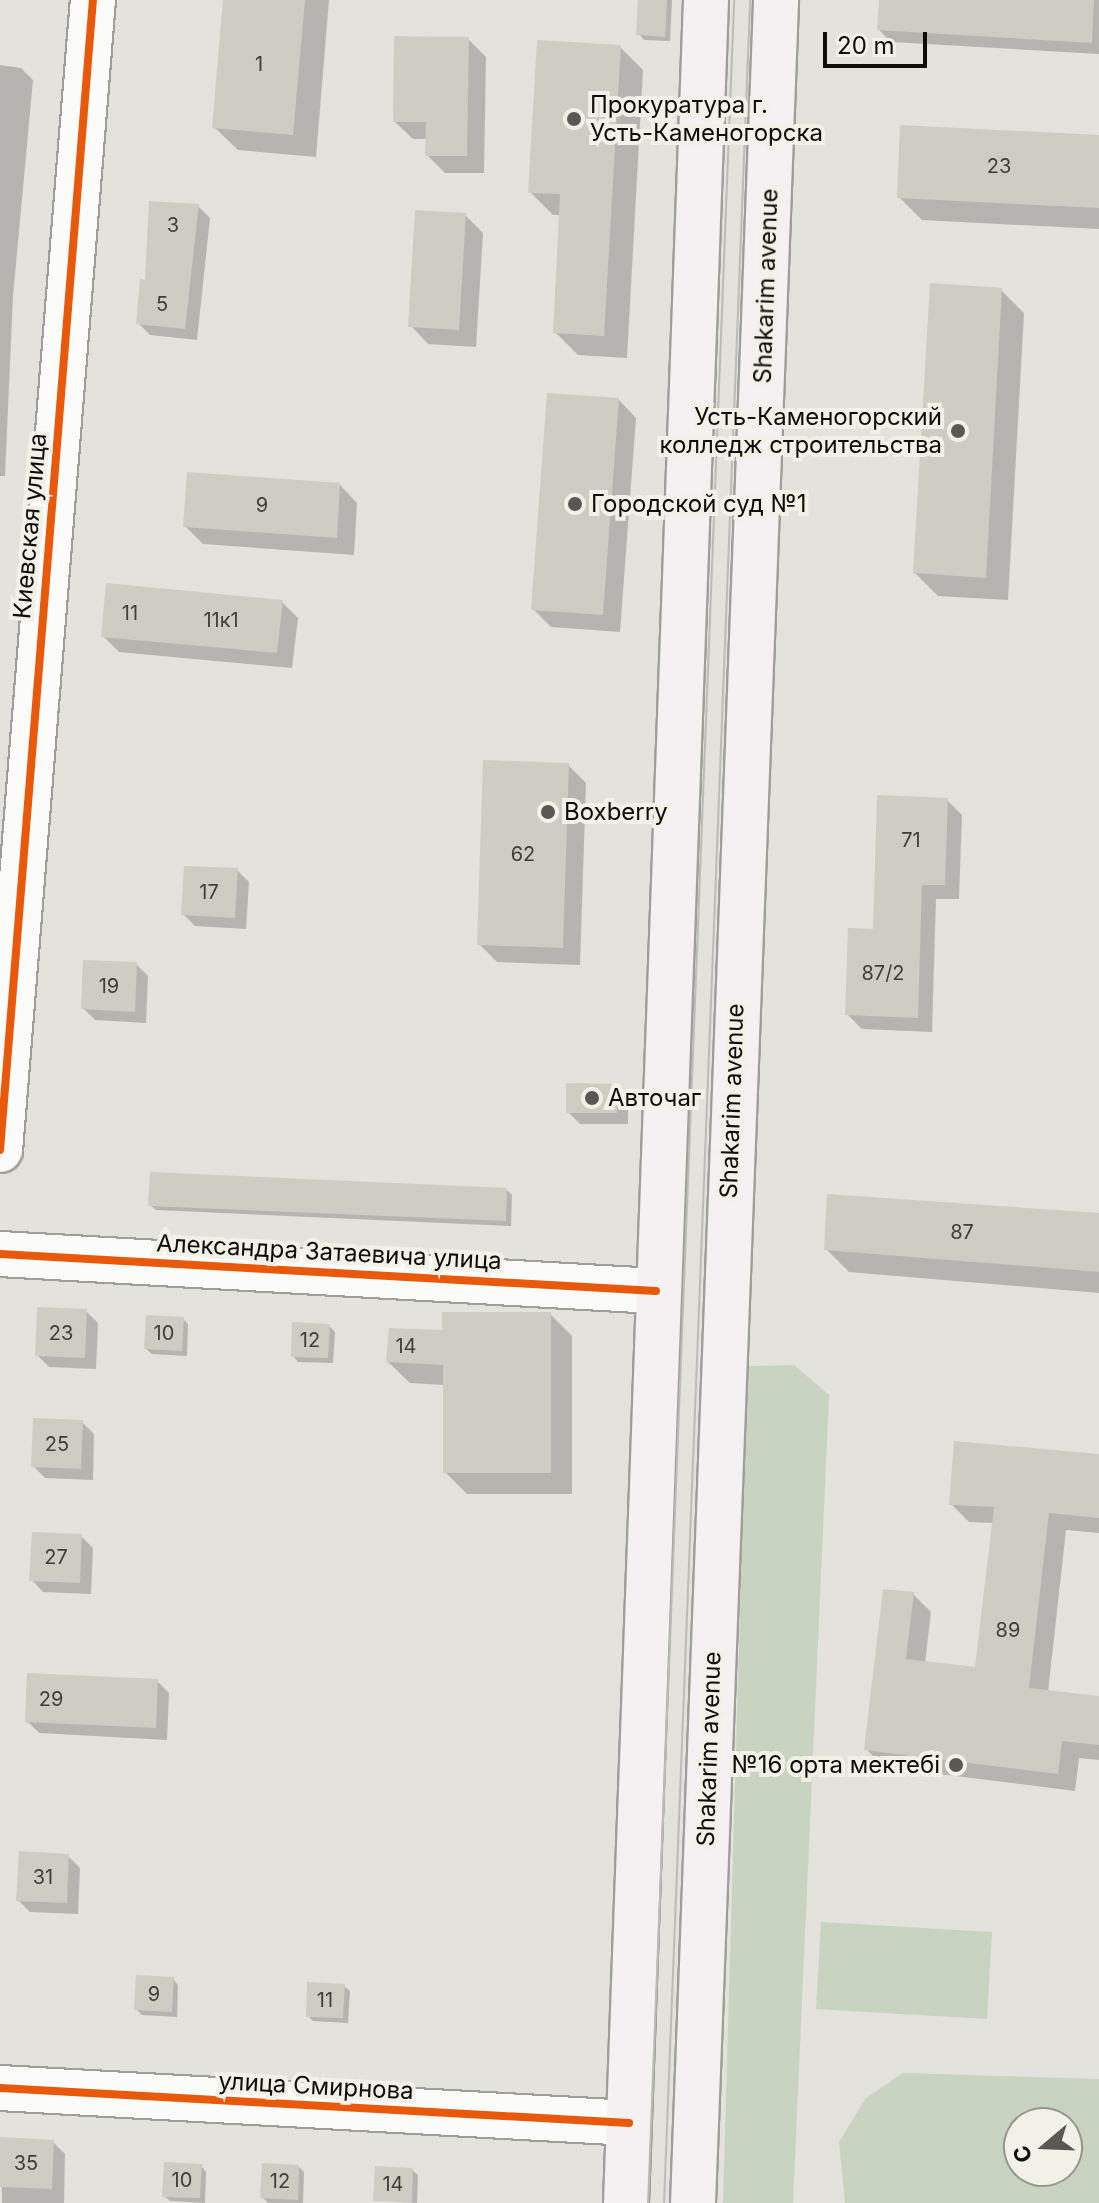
<!DOCTYPE html>
<meta charset="utf-8">
<style>
body{margin:0}
#map{position:relative;width:1099px;height:2203px;overflow:hidden;background:#e3e2dd;font-family:Inter,sans-serif}
div>[style]{position:absolute}
.green>*{inset:0;background:#c8d3c2}
.shadow>*{inset:0;background:#0003}
.building>*{inset:0;background:#ceccc3}
.roads{filter:drop-shadow(2px 0 #9e9e9a) drop-shadow(-2px 0 #9e9e9a) drop-shadow(0 2px #9e9e9a) drop-shadow(0 -2px #9e9e9a)}
.minor>*{height:44px;margin:-22px;padding:0 22px;transform-origin:22px;border-radius:22px;background:#fbfbfa}
.major>*{height:44px;margin:-22px;padding:0 22px;transform-origin:22px;border-radius:22px;background:#f5f0f1}
.tram>*{height:2px;margin:-1px;padding:0 1px;transform-origin:1px;border-radius:1px;background:#bbbbba}
.cycleway>*{height:8px;margin:-4px;padding:0 4px;transform-origin:4px;border-radius:4px;background:#e8590c}
.dots>*{width:22px;height:22px;translate:-50% -50%;box-sizing:border-box;border:4px solid #f2f1e8;border-radius:50%}
span{translate:-50% -50%;white-space:nowrap;text-align:center;line-height:1.15;-webkit-text-stroke:8px #f2f1e8;paint-order:stroke}
.number-label{font-size:20px;color:#3f3e39}
.number-label span{-webkit-text-stroke-width:0}
.poi-label{font-size:24px;color:#0e0d0a}
.left{translate:0 -50%;text-align:left}
.right{translate:-100% -50%;text-align:right}
.street-label{font-size:24px;color:#0e0d0a}
.north{position:absolute;left:1003px;top:2107px;width:80px;height:80px;box-sizing:border-box;background:#f2f1e8;border:2px solid #97968f;border-radius:50%;rotate:251deg;font-size:22px;font-weight:700;line-height:32px;text-align:center;color:#0e0d0a}
.north::after{content:'';display:block;margin:auto;width:28px;height:36px;background:#595854;clip-path:polygon(50% 0,100% 100%,50% 72%,0 100%)}
.scale{position:absolute;left:823px;top:32px;width:104px;height:36px;box-sizing:border-box;border:4px solid #0e0d0a;border-top:0;padding-left:10px;font-size:24px;line-height:28px;white-space:nowrap;color:#0e0d0a;-webkit-text-stroke:6px #f2f1e8;paint-order:stroke}
</style>
<div id="map">
<div class="green">
<i style="clip-path:polygon(794px 1365px,829px 1395px,793px 2203px,723px 2203px,747px 1366px)"></i>
<i style="clip-path:polygon(821px 1922px,992px 1932px,987px 2019px,816px 2009px)"></i>
<i style="clip-path:polygon(evenodd,903px 2073px,1099px 2079px,1099px 2203px,845px 2203px,839px 2142px,866px 2098px,903px 2073px,1019px 2123px,1067px 2123px,1067px 2171px,1019px 2171px,1019px 2123px)"></i>
</div>
<div class="shadow">
<i style="clip-path:polygon(225px 0,329px 0,316px 157px,238px 150px,214px 127px)"></i>
<i style="clip-path:polygon(640px 0,672px 0,670px 41px,644px 40px,639px 34px)"></i>
<i style="clip-path:polygon(881px 0,1099px 0,1099px 54px,891px 42px,879px 30px)"></i>
<i style="clip-path:polygon(468px 39px,486px 57px,484px 173px,445px 173px,427px 155px,427px 139px,413px 139px,395px 122px)"></i>
<i style="clip-path:polygon(620px 47px,643px 70px,627px 358px,578px 355px,555px 332px,561px 215px,553px 215px,530px 192px)"></i>
<i style="clip-path:polygon(0 65px,21px 68px,33px 80px,13px 296px,5px 476px,0 476px)"></i>
<i style="clip-path:polygon(1099px 137px,1099px 229px,922px 220px,899px 197px)"></i>
<i style="clip-path:polygon(198px 206px,210px 218px,197px 340px,150px 335px,138px 323px)"></i>
<i style="clip-path:polygon(465px 215px,483px 233px,476px 347px,428px 344px,411px 326px)"></i>
<i style="clip-path:polygon(1001px 290px,1024px 313px,1008px 600px,938px 596px,915px 573px)"></i>
<i style="clip-path:polygon(619px 400px,636px 418px,620px 632px,551px 627px,533px 609px)"></i>
<i style="clip-path:polygon(340px 485px,357px 503px,354px 555px,203px 544px,185px 526px)"></i>
<i style="clip-path:polygon(282px 602px,298px 618px,292px 668px,119px 652px,103px 636px)"></i>
<i style="clip-path:polygon(568px 765px,586px 783px,580px 965px,497px 962px,479px 944px)"></i>
<i style="clip-path:polygon(947px 800px,962px 815px,959px 899px,936px 899px,932px 1032px,862px 1029px,847px 1014px,875px 931px)"></i>
<i style="clip-path:polygon(237px 870px,249px 882px,246px 929px,195px 926px,183px 914px)"></i>
<i style="clip-path:polygon(136px 964px,148px 976px,146px 1023px,95px 1020px,83px 1008px)"></i>
<i style="clip-path:polygon(616px 1086px,628px 1098px,628px 1124px,580px 1124px,568px 1112px)"></i>
<i style="clip-path:polygon(506px 1189px,512px 1195px,511px 1226px,156px 1210px,150px 1205px)"></i>
<i style="clip-path:polygon(1099px 1215px,1099px 1293px,849px 1272px,826px 1249px)"></i>
<i style="clip-path:polygon(86px 1311px,98px 1323px,96px 1369px,49px 1367px,37px 1355px)"></i>
<i style="clip-path:polygon(550px 1314px,572px 1336px,572px 1494px,467px 1494px,445px 1472px,445px 1385px,410px 1383px,388px 1362px,444px 1332px)"></i>
<i style="clip-path:polygon(183px 1319px,188px 1324px,187px 1356px,152px 1354px,146px 1349px)"></i>
<i style="clip-path:polygon(329px 1326px,335px 1332px,333px 1363px,298px 1362px,293px 1356px)"></i>
<i style="clip-path:polygon(82px 1422px,94px 1434px,93px 1480px,45px 1478px,33px 1466px)"></i>
<i style="clip-path:polygon(1099px 1456px,1099px 1533px,1066px 1530px,1048px 1692px,1099px 1698px,1099px 1760px,1079px 1758px,1075px 1791px,884px 1767px,866px 1749px,913px 1594px,931px 1612px,925px 1663px,977px 1669px,994px 1523px,969px 1522px,951px 1504px)"></i>
<i style="clip-path:polygon(81px 1536px,93px 1548px,91px 1594px,43px 1592px,32px 1580px)"></i>
<i style="clip-path:polygon(157px 1681px,169px 1693px,167px 1740px,39px 1733px,27px 1721px)"></i>
<i style="clip-path:polygon(68px 1856px,80px 1868px,78px 1914px,30px 1912px,18px 1900px)"></i>
<i style="clip-path:polygon(173px 1979px,178px 1985px,177px 2017px,142px 2015px,136px 2009px)"></i>
<i style="clip-path:polygon(344px 1986px,350px 1991px,348px 2023px,313px 2021px,308px 2016px)"></i>
<i style="clip-path:polygon(2px 2139px,53px 2142px,65px 2154px,64px 2203px,2px 2203px)"></i>
<i style="clip-path:polygon(201px 2166px,206px 2172px,205px 2203px,170px 2201px,164px 2196px)"></i>
<i style="clip-path:polygon(299px 2167px,304px 2172px,303px 2203px,268px 2203px,262px 2197px)"></i>
<i style="clip-path:polygon(412px 2170px,418px 2175px,417px 2203px,375px 2200px)"></i>
</div>
<div class="building">
<i style="clip-path:polygon(223px 0,305px 0,293px 135px,212px 128px)"></i>
<i style="clip-path:polygon(638px 0,667px 0,665px 37px,636px 35px)"></i>
<i style="clip-path:polygon(879px 0,1094px 0,1092px 43px,877px 30px)"></i>
<i style="clip-path:polygon(394px 36px,469px 37px,467px 156px,425px 156px,426px 122px,393px 122px)"></i>
<i style="clip-path:polygon(537px 40px,621px 45px,604px 336px,553px 333px,560px 194px,528px 193px)"></i>
<i style="clip-path:polygon(900px 125px,1099px 135px,1099px 208px,897px 198px)"></i>
<i style="clip-path:polygon(149px 201px,199px 204px,185px 329px,136px 324px,140px 279px,145px 280px)"></i>
<i style="clip-path:polygon(415px 210px,466px 213px,459px 330px,408px 327px)"></i>
<i style="clip-path:polygon(930px 283px,1002px 288px,986px 578px,913px 573px)"></i>
<i style="clip-path:polygon(547px 393px,619px 398px,603px 615px,531px 610px)"></i>
<i style="clip-path:polygon(187px 472px,340px 483px,337px 538px,183px 527px)"></i>
<i style="clip-path:polygon(106px 583px,283px 600px,277px 653px,101px 637px)"></i>
<i style="clip-path:polygon(483px 760px,569px 763px,563px 948px,477px 945px)"></i>
<i style="clip-path:polygon(877px 795px,948px 798px,945px 885px,922px 885px,918px 1018px,845px 1015px,848px 928px,873px 929px)"></i>
<i style="clip-path:polygon(184px 866px,238px 868px,235px 918px,181px 915px)"></i>
<i style="clip-path:polygon(83px 960px,137px 962px,135px 1012px,81px 1009px)"></i>
<i style="clip-path:polygon(566px 1083px,617px 1084px,617px 1113px,566px 1113px)"></i>
<i style="clip-path:polygon(150px 1172px,507px 1188px,506px 1221px,148px 1206px)"></i>
<i style="clip-path:polygon(827px 1194px,1099px 1213px,1099px 1272px,824px 1250px)"></i>
<i style="clip-path:polygon(37px 1307px,87px 1309px,85px 1358px,35px 1356px)"></i>
<i style="clip-path:polygon(442px 1312px,551px 1312px,551px 1473px,443px 1473px,443px 1365px,386px 1362px,389px 1328px,442px 1330px)"></i>
<i style="clip-path:polygon(146px 1315px,184px 1317px,182px 1351px,144px 1349px)"></i>
<i style="clip-path:polygon(292px 1322px,330px 1324px,328px 1358px,291px 1357px)"></i>
<i style="clip-path:polygon(33px 1418px,83px 1420px,81px 1469px,31px 1467px)"></i>
<i style="clip-path:polygon(954px 1441px,1099px 1454px,1099px 1518px,1049px 1513px,1029px 1688px,1099px 1696px,1099px 1745px,1062px 1741px,1058px 1774px,864px 1750px,883px 1589px,914px 1592px,906px 1659px,975px 1667px,994px 1507px,949px 1505px)"></i>
<i style="clip-path:polygon(32px 1532px,82px 1534px,80px 1583px,29px 1581px)"></i>
<i style="clip-path:polygon(27px 1673px,158px 1679px,156px 1728px,25px 1722px)"></i>
<i style="clip-path:polygon(19px 1851px,69px 1854px,67px 1903px,16px 1901px)"></i>
<i style="clip-path:polygon(136px 1975px,174px 1977px,172px 2012px,134px 2010px)"></i>
<i style="clip-path:polygon(307px 1982px,345px 1984px,343px 2018px,306px 2017px)"></i>
<i style="clip-path:polygon(0 2137px,54px 2140px,52px 2189px,0 2187px)"></i>
<i style="clip-path:polygon(164px 2162px,202px 2164px,200px 2198px,162px 2197px)"></i>
<i style="clip-path:polygon(262px 2163px,299px 2165px,298px 2200px,260px 2198px)"></i>
<i style="clip-path:polygon(375px 2166px,413px 2168px,412px 2202px,373px 2201px)"></i>
</div>
<div class="roads">
<div class="minor">
<i style="left:0;top:1150px;width:1154px;rotate:-85.38deg"></i>
<i style="left:0;top:1254px;width:657px;rotate:3.23deg"></i>
<i style="left:0;top:2088px;width:630px;rotate:3.18deg"></i>
</div>
<div class="major">
<i style="left:626px;top:2203px;width:2204px;rotate:-87.92deg"></i>
<i style="left:693px;top:2203px;width:2205px;rotate:-87.84deg"></i>
</div>
</div>
<div class="tram">
<i style="left:648px;top:2203px;width:2205px;rotate:-87.76deg"></i>
<i style="left:664px;top:2203px;width:2205px;rotate:-87.76deg"></i>
</div>
<div class="cycleway">
<i style="left:0;top:1150px;width:1154px;rotate:-85.38deg"></i>
<i style="left:0;top:1254px;width:657px;rotate:3.23deg"></i>
<i style="left:0;top:2088px;width:630px;rotate:3.18deg"></i>
</div>
<div class="dots">
<i style="left:574px;top:119px;background:#595854"></i>
<i style="left:958px;top:431px;background:#595854"></i>
<i style="left:575px;top:504px;background:#595854"></i>
<i style="left:548px;top:812px;background:#595854"></i>
<i style="left:592px;top:1098px;background:#595854"></i>
<i style="left:956px;top:1765px;background:#595854"></i>
</div>
<div class="number-label">
<span style="left:259px;top:64px">1</span>
<span style="left:999px;top:166px">23</span>
<span style="left:173px;top:225px">3</span>
<span style="left:162px;top:304px">5</span>
<span style="left:262px;top:505px">9</span>
<span style="left:130px;top:613px">11</span>
<span style="left:221px;top:620px">11к1</span>
<span style="left:911px;top:840px">71</span>
<span style="left:523px;top:854px">62</span>
<span style="left:209px;top:892px">17</span>
<span style="left:883px;top:973px">87/2</span>
<span style="left:109px;top:986px">19</span>
<span style="left:962px;top:1232px">87</span>
<span style="left:61px;top:1333px">23</span>
<span style="left:164px;top:1333px">10</span>
<span style="left:310px;top:1340px">12</span>
<span style="left:406px;top:1346px">14</span>
<span style="left:57px;top:1444px">25</span>
<span style="left:56px;top:1557px">27</span>
<span style="left:1008px;top:1630px">89</span>
<span style="left:51px;top:1699px">29</span>
<span style="left:43px;top:1877px">31</span>
<span style="left:154px;top:1994px">9</span>
<span style="left:325px;top:2000px">11</span>
<span style="left:26px;top:2163px">35</span>
<span style="left:182px;top:2180px">10</span>
<span style="left:280px;top:2181px">12</span>
<span style="left:393px;top:2184px">14</span>
</div>
<div class="poi-label">
<span class="left" style="left:590px;top:119px">Прокуратура г.<br>Усть-Каменогорска</span>
<span class="right" style="left:942px;top:431px">Усть-Каменогорский<br>колледж строительства</span>
<span class="left" style="left:591px;top:504px">Городской суд №1</span>
<span class="left" style="left:564px;top:812px">Boxberry</span>
<span class="left" style="left:608px;top:1098px">Авточаг</span>
<span class="right" style="left:940px;top:1765px">№16 орта мектебі</span>
</div>
<div class="street-label">
<span style="left:766px;top:286px;rotate:-88deg">Shakarim avenue</span>
<span style="left:30px;top:526px;rotate:-85deg">Киевская улица</span>
<span style="left:732px;top:1101px;rotate:-88deg">Shakarim avenue</span>
<span style="left:329px;top:1252px;rotate:3deg">Александра Затаевича улица</span>
<span style="left:709px;top:1749px;rotate:-88deg">Shakarim avenue</span>
<span style="left:316px;top:2086px;rotate:3deg">улица Смирнова</span>
</div>
<div class="north">С</div>
<div class="scale">20 m</div>
</div>
